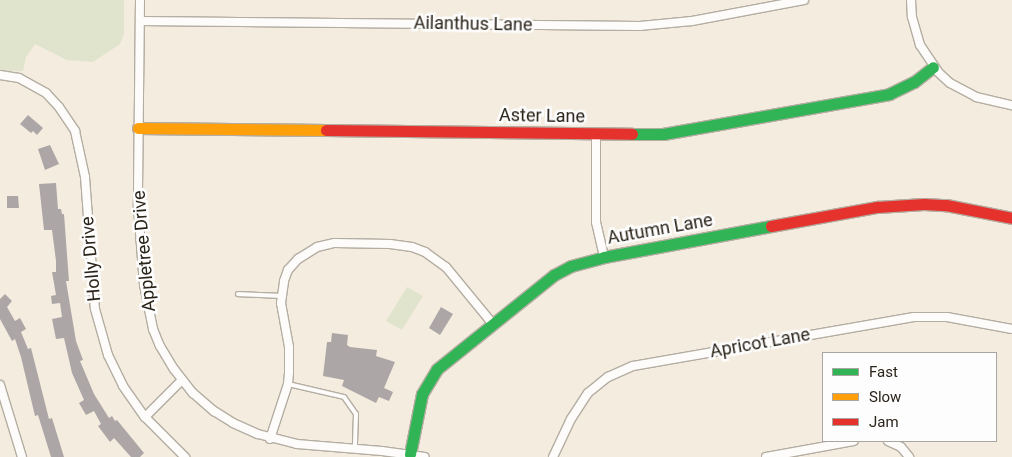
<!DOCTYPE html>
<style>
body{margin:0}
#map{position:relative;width:1012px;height:457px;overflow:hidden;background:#f4ecdf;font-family:Roboto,sans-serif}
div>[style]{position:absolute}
.green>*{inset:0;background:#e1e4cc}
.building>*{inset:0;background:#aca6a6}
.roads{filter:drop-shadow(1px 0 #b4ada2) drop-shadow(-1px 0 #b4ada2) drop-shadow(0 1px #b4ada2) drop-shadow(0 -1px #b4ada2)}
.lane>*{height:4px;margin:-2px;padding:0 2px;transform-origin:2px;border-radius:2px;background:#fdfcfa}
.street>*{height:8px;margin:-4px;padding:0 4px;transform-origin:4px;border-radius:4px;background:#fdfcfa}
.fast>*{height:11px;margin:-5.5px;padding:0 5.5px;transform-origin:5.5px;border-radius:5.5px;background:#30b455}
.slow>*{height:11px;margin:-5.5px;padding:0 5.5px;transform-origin:5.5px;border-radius:5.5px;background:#ff9f0a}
.jam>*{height:11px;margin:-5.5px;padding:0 5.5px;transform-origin:5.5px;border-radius:5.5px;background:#e5322d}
span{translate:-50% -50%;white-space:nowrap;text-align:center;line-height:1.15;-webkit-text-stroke:5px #fdfdfd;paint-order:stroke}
.street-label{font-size:18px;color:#2a2319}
.legend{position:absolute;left:822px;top:352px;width:175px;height:90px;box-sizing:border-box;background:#fdfdfd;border:1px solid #a9a6a2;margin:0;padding:6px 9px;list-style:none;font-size:15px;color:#2a2319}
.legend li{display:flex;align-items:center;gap:10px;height:25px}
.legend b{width:25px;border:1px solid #a9a6a2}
</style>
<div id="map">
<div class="green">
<i style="clip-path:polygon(0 0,124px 0,124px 34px,120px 44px,93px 62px,67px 60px,35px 44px,26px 57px,23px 71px,0 72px)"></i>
<i style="clip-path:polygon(407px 287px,423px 296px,402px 330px,386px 321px)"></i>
</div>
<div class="building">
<i style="clip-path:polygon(28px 115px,43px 128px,37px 135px,33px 131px,31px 133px,20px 124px)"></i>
<i style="clip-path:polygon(50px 145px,59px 164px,45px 170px,38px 149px)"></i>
<i style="clip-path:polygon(56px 183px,58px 209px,61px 209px,62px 214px,64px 214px,69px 281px,66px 281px,76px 341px,83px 360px,80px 361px,94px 394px,109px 418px,112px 416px,115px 421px,117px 420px,144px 453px,140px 457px,131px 457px,114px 438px,110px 442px,98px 426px,101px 424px,94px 411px,86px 415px,79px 403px,84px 400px,72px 373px,64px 338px,56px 339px,52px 319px,62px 317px,60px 303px,52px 304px,51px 296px,56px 295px,52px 272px,56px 272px,56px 261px,52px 230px,44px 230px,39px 184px)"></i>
<i style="clip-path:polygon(7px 196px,18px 196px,19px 208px,7px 208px)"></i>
<i style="clip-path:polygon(5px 294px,12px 301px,7px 307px,15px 321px,20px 318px,26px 329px,21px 332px,28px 349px,31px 348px,49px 419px,52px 418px,64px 457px,51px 457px,38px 415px,35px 416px,21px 357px,15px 339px,12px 341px,0 319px,0 299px)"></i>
<i style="clip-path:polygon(441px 307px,453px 314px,440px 335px,429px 328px)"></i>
<i style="clip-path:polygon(332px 333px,348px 335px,347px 345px,350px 347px,377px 350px,376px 356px,395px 362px,384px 388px,393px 392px,389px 401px,379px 397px,376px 403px,342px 386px,344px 380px,323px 376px,327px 342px,331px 342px)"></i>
</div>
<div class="roads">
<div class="lane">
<i style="left:238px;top:294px;width:43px;rotate:2.7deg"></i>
<i style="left:288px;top:384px;width:57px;rotate:13.1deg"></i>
<i style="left:344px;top:397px;width:21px;rotate:55deg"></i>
<i style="left:356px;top:414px;width:34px;rotate:92deg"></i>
</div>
<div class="street">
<i style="left:140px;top:0;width:207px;rotate:90.6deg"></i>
<i style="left:138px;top:207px;width:78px;rotate:85.6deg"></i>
<i style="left:144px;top:285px;width:45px;rotate:78.4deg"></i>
<i style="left:153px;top:329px;width:18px;rotate:68deg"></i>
<i style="left:160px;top:346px;width:27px;rotate:59deg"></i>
<i style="left:174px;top:369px;width:31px;rotate:52deg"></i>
<i style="left:193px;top:393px;width:28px;rotate:41deg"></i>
<i style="left:214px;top:411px;width:22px;rotate:32deg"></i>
<i style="left:233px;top:423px;width:27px;rotate:24deg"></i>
<i style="left:258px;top:434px;width:40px;rotate:14.4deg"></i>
<i style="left:297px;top:444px;width:85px;rotate:4.7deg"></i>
<i style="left:382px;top:451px;width:43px;rotate:7.9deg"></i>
<i style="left:911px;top:0;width:17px;rotate:87deg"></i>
<i style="left:912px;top:17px;width:29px;rotate:74deg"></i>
<i style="left:920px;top:45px;width:32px;rotate:56deg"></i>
<i style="left:938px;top:72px;width:16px;rotate:43deg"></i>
<i style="left:950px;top:83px;width:30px;rotate:28deg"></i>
<i style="left:976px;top:97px;width:37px;rotate:13deg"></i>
<i style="left:140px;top:21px;width:500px;rotate:0.57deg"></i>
<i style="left:640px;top:26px;width:52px;rotate:-5.5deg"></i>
<i style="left:692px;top:21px;width:114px;rotate:-10.6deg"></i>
<i style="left:0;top:75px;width:19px;rotate:9deg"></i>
<i style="left:19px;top:78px;width:31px;rotate:29deg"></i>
<i style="left:46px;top:93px;width:19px;rotate:47deg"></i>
<i style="left:59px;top:107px;width:29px;rotate:56deg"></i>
<i style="left:75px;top:131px;width:47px;rotate:77.7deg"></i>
<i style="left:85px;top:177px;width:132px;rotate:85.7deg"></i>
<i style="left:95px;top:309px;width:48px;rotate:74.2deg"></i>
<i style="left:108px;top:355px;width:34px;rotate:64deg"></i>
<i style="left:123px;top:386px;width:38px;rotate:55deg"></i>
<i style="left:145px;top:417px;width:57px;rotate:45deg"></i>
<i style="left:596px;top:134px;width:88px;rotate:90deg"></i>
<i style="left:596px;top:222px;width:36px;rotate:77deg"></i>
<i style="left:0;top:385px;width:75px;rotate:73deg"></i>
<i style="left:145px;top:417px;width:52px;rotate:-45deg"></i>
<i style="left:270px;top:439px;width:58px;rotate:-71.9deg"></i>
<i style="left:288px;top:384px;width:12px;rotate:-85deg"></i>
<i style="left:289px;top:372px;width:25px;rotate:-90deg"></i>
<i style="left:289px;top:347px;width:45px;rotate:-100.3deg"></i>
<i style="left:281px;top:303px;width:22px;rotate:-82deg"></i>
<i style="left:284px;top:281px;width:12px;rotate:-70deg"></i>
<i style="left:288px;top:270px;width:15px;rotate:-48deg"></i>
<i style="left:298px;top:259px;width:22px;rotate:-32deg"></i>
<i style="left:317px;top:247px;width:18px;rotate:-13deg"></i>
<i style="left:335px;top:243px;width:55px;rotate:1deg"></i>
<i style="left:390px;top:244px;width:22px;rotate:8deg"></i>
<i style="left:412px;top:247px;width:14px;rotate:21deg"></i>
<i style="left:425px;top:252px;width:26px;rotate:36deg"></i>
<i style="left:446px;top:267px;width:72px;rotate:50.6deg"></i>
<i style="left:888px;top:441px;width:14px;rotate:25deg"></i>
<i style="left:901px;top:447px;width:13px;rotate:51deg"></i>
<i style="left:553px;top:457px;width:42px;rotate:-64.7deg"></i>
<i style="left:571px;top:419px;width:31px;rotate:-57deg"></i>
<i style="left:588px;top:393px;width:26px;rotate:-39deg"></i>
<i style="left:608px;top:377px;width:27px;rotate:-24deg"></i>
<i style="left:633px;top:366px;width:285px;rotate:-9.9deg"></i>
<i style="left:914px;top:317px;width:33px"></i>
<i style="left:947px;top:317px;width:66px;rotate:10.5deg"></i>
<i style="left:766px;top:457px;width:89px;rotate:-10.3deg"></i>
</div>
<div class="fast">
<i style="left:632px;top:134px;width:31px"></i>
<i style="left:663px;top:134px;width:230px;rotate:-10deg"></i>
<i style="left:889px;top:94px;width:28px;rotate:-26deg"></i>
<i style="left:914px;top:82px;width:24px;rotate:-38deg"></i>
<i style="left:410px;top:454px;width:61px;rotate:-78.7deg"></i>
<i style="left:422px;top:394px;width:29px;rotate:-59deg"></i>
<i style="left:437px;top:369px;width:150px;rotate:-38.8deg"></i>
<i style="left:554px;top:275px;width:19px;rotate:-28deg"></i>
<i style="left:571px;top:266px;width:34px;rotate:-15deg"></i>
<i style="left:604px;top:257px;width:170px;rotate:-10.5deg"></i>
</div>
<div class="slow">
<i style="left:138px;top:128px;width:188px;rotate:0.6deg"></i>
</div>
<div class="jam">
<i style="left:326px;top:130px;width:306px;rotate:0.7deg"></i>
<i style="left:771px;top:226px;width:108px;rotate:-10.2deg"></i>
<i style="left:877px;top:207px;width:47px;rotate:-3.7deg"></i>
<i style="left:924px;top:204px;width:22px;rotate:3deg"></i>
<i style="left:946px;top:205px;width:67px;rotate:11.1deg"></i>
</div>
</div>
<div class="street-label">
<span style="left:473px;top:24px;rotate:1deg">Ailanthus Lane</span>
<span style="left:542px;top:116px;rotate:1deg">Aster Lane</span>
<span style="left:660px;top:229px;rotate:-10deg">Autumn Lane</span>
<span style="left:144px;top:251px;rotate:-95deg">Appletree Drive</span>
<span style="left:91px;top:259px;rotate:-95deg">Holly Drive</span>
<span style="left:760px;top:343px;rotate:-10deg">Apricot Lane</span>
</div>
<ul class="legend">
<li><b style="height:6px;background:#30b455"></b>Fast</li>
<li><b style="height:6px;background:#ff9f0a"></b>Slow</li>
<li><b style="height:6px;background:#e5322d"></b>Jam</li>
</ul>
</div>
